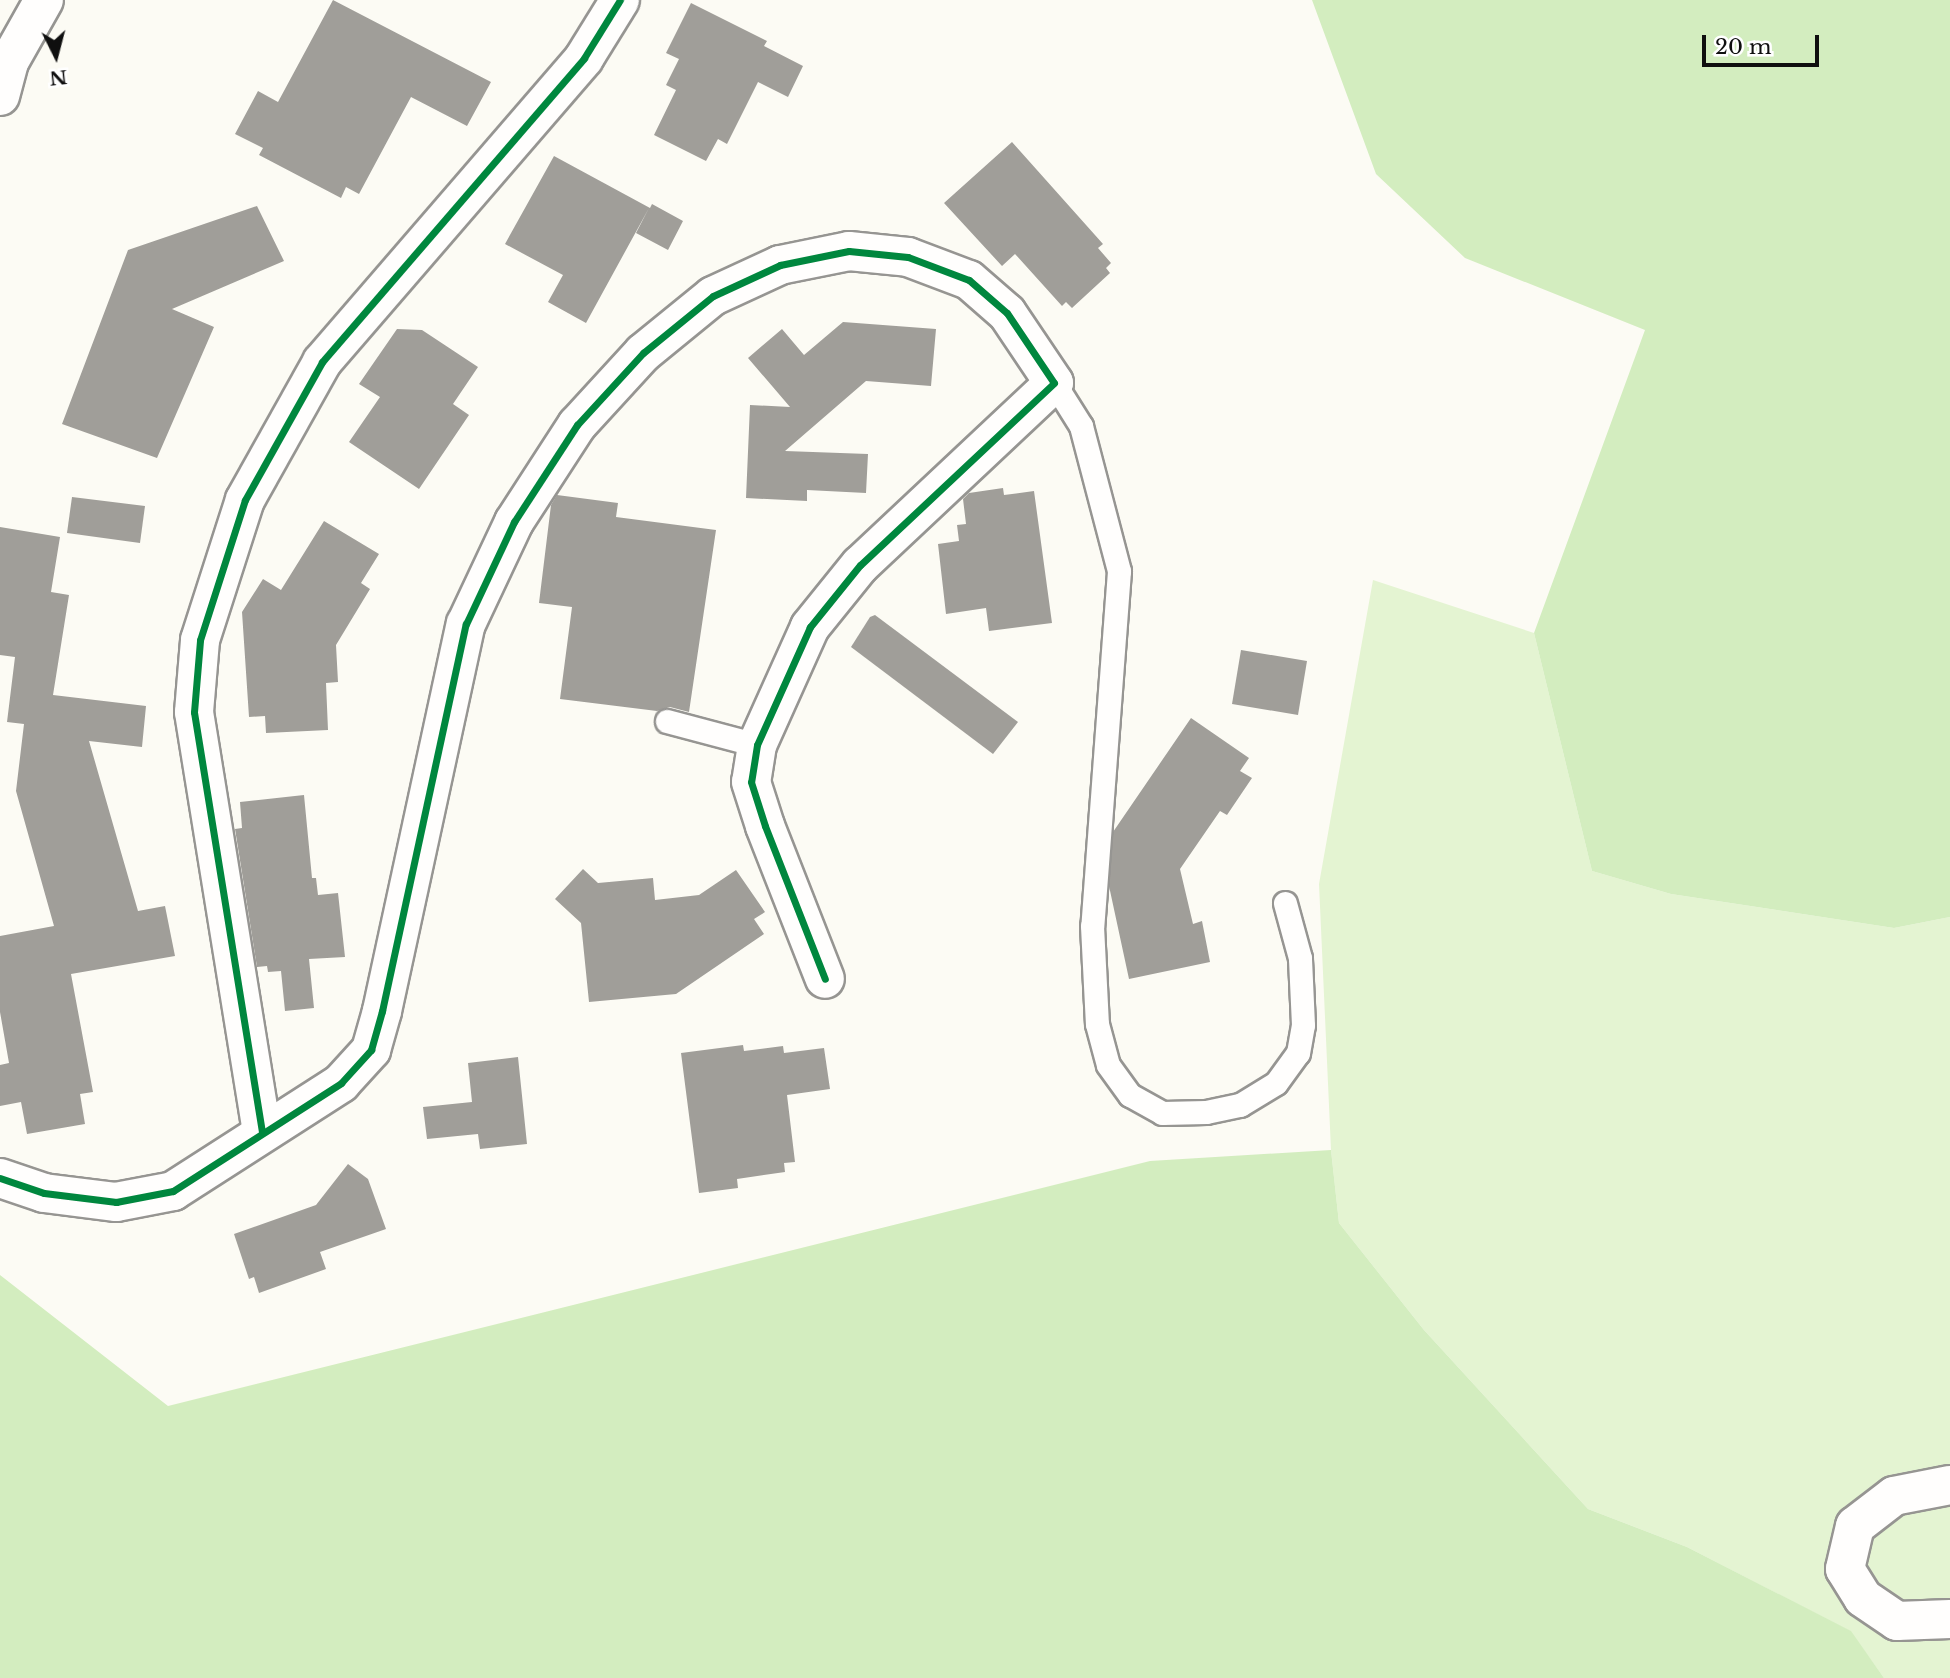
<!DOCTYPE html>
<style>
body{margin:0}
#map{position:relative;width:1950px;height:1678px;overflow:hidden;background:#fcfbf4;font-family:"Libre Baskerville",serif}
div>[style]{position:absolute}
.green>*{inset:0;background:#e4f4d2}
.forest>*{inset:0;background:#d3edbf}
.building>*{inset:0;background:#a09e99}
.roads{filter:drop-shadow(2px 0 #969592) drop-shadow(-2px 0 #969592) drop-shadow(0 2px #969592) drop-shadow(0 -2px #969592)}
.lane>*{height:23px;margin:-11.5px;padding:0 11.5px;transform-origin:11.5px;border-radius:11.5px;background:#fffefd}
.street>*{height:38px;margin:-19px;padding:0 19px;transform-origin:19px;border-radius:19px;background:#fffefd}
.cycleway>*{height:7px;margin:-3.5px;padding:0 3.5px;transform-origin:3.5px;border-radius:3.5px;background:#00873e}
span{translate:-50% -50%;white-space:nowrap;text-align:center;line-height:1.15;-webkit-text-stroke:7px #fff;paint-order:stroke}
.north{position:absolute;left:21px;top:21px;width:70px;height:70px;-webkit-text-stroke:5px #fff;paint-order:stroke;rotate:174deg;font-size:19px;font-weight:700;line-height:28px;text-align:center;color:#0f0f0f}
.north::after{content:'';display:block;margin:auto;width:24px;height:32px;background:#0f0f0f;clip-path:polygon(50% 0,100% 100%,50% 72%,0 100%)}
.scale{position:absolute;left:1702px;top:35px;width:117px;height:32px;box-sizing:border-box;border:4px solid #0f0f0f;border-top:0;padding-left:9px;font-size:21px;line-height:24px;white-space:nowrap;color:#0f0f0f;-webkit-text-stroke:5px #fff;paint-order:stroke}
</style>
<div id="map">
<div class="green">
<i style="clip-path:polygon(1373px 580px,1534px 633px,1592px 871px,1671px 894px,1894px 928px,1950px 917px,1950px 1678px,1884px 1678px,1850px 1631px,1687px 1547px,1588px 1509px,1424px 1330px,1339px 1223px,1331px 1150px,1319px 884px)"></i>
</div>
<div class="forest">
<i style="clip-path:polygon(1312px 0,1950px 0,1950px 917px,1894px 928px,1671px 894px,1592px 871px,1534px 633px,1645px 330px,1465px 258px,1376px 174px)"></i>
<i style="clip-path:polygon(1331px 1150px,1339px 1223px,1424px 1330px,1588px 1509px,1687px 1547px,1851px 1631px,1884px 1678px,0 1678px,0 1275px,168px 1406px,1150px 1161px)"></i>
</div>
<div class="building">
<i style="clip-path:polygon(333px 0,491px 82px,467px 126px,411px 97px,359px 194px,346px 187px,341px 198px,259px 155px,263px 148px,235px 134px,258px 91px,278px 102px)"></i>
<i style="clip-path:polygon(691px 3px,767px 41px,764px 46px,803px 66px,788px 97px,758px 82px,727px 144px,718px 139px,706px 161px,654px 135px,676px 90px,666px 85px,679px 59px,666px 53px)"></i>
<i style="clip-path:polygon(1012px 142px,1103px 244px,1098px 248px,1111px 263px,1106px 268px,1110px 273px,1072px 308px,1066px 302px,1062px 306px,1015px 254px,1002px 266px,944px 203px)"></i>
<i style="clip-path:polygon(554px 156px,650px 208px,652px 204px,683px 221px,668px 250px,636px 233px,649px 208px,586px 323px,548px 302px,563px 275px,505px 244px)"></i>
<i style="clip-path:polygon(257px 206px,284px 261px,172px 309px,214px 327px,157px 458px,62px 424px,128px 250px)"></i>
<i style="clip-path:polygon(843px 322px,936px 329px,931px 386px,866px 381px,785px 451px,868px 454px,866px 493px,807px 490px,807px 501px,746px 498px,750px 405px,790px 407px,748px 358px,782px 329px,804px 355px)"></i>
<i style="clip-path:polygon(397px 329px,422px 330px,478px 367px,453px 404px,469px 415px,419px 489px,349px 442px,380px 397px,359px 384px)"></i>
<i style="clip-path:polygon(1003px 488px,1004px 495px,1034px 491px,1052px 623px,989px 631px,986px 608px,946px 614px,938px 544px,959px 541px,957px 525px,966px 524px,963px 499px,969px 493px)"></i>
<i style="clip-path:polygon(557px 495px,618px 503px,616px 517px,716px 530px,689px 712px,670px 707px,657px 711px,560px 699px,572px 607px,539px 603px,551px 505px)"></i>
<i style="clip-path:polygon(72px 497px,145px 506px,140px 543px,67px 533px)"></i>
<i style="clip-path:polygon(324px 521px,379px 554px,361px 583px,370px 589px,336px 645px,338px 682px,326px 683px,328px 730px,266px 733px,265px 716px,249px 717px,242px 612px,263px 579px,281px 590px)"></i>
<i style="clip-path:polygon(0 527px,60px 537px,51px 592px,69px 595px,53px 695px,146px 706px,142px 747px,89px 741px,138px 911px,165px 906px,175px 956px,71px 974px,93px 1092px,80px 1094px,85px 1124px,27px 1134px,21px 1102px,0 1106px,0 1065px,9px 1063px,0 1012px,0 936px,54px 926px,16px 791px,24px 724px,7px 722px,15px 657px,0 655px)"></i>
<i style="clip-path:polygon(875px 615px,1018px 722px,993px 754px,851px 647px,870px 617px)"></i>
<i style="clip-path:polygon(1241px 650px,1307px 661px,1298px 715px,1232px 704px)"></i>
<i style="clip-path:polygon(1191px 718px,1249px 758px,1240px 771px,1252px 778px,1227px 815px,1220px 811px,1180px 869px,1193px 924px,1202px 921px,1210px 962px,1129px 979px,1109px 886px,1113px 832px)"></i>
<i style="clip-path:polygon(304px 795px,312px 878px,316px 878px,318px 895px,338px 893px,345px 957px,309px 959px,314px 1008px,285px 1011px,281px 971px,268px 972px,267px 966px,257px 967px,235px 829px,242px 828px,240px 802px)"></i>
<i style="clip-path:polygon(583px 869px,598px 883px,653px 878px,655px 900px,699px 895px,736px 870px,765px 912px,754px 919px,764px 934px,676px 994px,589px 1002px,581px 923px,555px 899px)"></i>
<i style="clip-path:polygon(743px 1045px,744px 1051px,783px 1046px,784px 1053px,824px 1048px,830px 1089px,787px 1095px,795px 1162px,784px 1163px,785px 1172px,737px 1179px,738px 1188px,699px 1193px,681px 1053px)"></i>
<i style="clip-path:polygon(518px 1057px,527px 1144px,480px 1149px,478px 1134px,427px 1139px,423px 1107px,472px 1102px,468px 1063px)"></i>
<i style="clip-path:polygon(348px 1164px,368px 1179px,386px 1229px,320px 1252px,326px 1269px,259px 1293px,254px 1277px,249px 1279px,234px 1234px,316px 1205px)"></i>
</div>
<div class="roads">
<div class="lane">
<i style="left:1054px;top:383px;width:51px;rotate:57.9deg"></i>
<i style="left:1081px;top:426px;width:150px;rotate:75.3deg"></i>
<i style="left:1119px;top:571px;width:356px;rotate:94.3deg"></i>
<i style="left:1092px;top:926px;width:98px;rotate:87.1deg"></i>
<i style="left:1097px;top:1024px;width:42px;rotate:75deg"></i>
<i style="left:1108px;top:1065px;width:37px;rotate:54deg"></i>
<i style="left:1130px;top:1095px;width:37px;rotate:29deg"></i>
<i style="left:1162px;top:1113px;width:44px;rotate:-1.3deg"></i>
<i style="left:1206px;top:1112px;width:35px;rotate:-12deg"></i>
<i style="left:1240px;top:1105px;width:42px;rotate:-31.4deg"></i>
<i style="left:1276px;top:1083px;width:37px;rotate:-54deg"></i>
<i style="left:1298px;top:1053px;width:28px;rotate:-80deg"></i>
<i style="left:1303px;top:1025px;width:67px;rotate:-92.6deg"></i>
<i style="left:1300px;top:958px;width:57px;rotate:-105.3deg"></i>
<i style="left:667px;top:721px;width:93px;rotate:14.9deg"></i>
</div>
<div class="street">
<i style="left:0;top:96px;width:35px;rotate:-75deg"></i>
<i style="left:9px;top:62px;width:71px;rotate:-60.6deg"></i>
<i style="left:262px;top:1132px;width:425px;rotate:-99.2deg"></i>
<i style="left:194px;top:712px;width:72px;rotate:-85.2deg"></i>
<i style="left:200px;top:640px;width:147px;rotate:-72.2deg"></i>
<i style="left:245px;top:500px;width:158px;rotate:-60.8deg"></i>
<i style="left:322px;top:362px;width:401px;rotate:-49.2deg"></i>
<i style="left:584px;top:58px;width:68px;rotate:-58.2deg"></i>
<i style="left:0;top:1178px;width:46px;rotate:18.8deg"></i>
<i style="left:44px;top:1193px;width:73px;rotate:7.1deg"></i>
<i style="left:116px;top:1202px;width:58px;rotate:-10.9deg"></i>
<i style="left:173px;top:1191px;width:200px;rotate:-32.7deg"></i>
<i style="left:341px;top:1083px;width:45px;rotate:-47.7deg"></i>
<i style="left:371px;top:1050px;width:41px;rotate:-74.2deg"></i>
<i style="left:382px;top:1011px;width:396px;rotate:-77.8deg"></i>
<i style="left:466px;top:624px;width:113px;rotate:-64.8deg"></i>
<i style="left:514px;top:522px;width:116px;rotate:-57deg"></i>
<i style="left:577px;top:425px;width:98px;rotate:-47.5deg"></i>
<i style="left:643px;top:353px;width:90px;rotate:-39.2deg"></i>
<i style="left:713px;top:296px;width:74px;rotate:-24.8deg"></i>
<i style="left:780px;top:265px;width:70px;rotate:-11.5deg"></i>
<i style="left:849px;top:251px;width:59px;rotate:5.8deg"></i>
<i style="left:908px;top:257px;width:65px;rotate:20.7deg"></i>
<i style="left:969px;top:280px;width:50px;rotate:41deg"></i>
<i style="left:1007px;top:313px;width:84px;rotate:56.1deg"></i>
<i style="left:1054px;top:383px;width:266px;rotate:136.8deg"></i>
<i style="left:860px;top:565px;width:80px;rotate:128.9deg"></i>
<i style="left:810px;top:627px;width:129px;rotate:114.2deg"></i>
<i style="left:757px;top:745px;width:37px;rotate:99deg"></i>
<i style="left:751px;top:782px;width:46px;rotate:72.3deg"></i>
<i style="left:765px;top:826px;width:164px;rotate:68.6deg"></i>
<i style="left:1950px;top:1485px;width:57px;rotate:168.9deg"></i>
<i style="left:1894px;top:1496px;width:49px;rotate:142.4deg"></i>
<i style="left:1855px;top:1526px;width:44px;rotate:103.1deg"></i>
<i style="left:1845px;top:1569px;width:34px;rotate:58deg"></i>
<i style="left:1863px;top:1598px;width:41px;rotate:34.1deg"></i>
<i style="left:1897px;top:1621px;width:53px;rotate:-2.2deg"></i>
</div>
</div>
<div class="cycleway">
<i style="left:262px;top:1132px;width:425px;rotate:-99.2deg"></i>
<i style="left:194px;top:712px;width:72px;rotate:-85.2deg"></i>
<i style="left:200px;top:640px;width:147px;rotate:-72.2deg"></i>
<i style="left:245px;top:500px;width:158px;rotate:-60.8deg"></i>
<i style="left:322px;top:362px;width:401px;rotate:-49.2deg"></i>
<i style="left:584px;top:58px;width:68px;rotate:-58.2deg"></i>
<i style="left:0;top:1178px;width:46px;rotate:18.8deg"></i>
<i style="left:44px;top:1193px;width:73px;rotate:7.1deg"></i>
<i style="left:116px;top:1202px;width:58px;rotate:-10.9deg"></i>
<i style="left:173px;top:1191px;width:200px;rotate:-32.7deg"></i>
<i style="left:341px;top:1083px;width:45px;rotate:-47.7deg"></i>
<i style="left:371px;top:1050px;width:41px;rotate:-74.2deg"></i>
<i style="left:382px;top:1011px;width:396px;rotate:-77.8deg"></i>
<i style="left:466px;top:624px;width:113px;rotate:-64.8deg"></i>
<i style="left:514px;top:522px;width:116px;rotate:-57deg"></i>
<i style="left:577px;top:425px;width:98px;rotate:-47.5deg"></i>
<i style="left:643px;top:353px;width:90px;rotate:-39.2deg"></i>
<i style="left:713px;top:296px;width:74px;rotate:-24.8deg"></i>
<i style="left:780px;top:265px;width:70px;rotate:-11.5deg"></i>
<i style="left:849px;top:251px;width:59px;rotate:5.8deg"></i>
<i style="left:908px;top:257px;width:65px;rotate:20.7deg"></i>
<i style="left:969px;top:280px;width:50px;rotate:41deg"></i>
<i style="left:1007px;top:313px;width:84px;rotate:56.1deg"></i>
<i style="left:1054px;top:383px;width:266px;rotate:136.8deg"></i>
<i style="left:860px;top:565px;width:80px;rotate:128.9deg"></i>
<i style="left:810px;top:627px;width:129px;rotate:114.2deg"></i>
<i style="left:757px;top:745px;width:37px;rotate:99deg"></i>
<i style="left:751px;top:782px;width:46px;rotate:72.3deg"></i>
<i style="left:765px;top:826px;width:164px;rotate:68.6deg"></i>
</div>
<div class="north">N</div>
<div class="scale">20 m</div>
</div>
